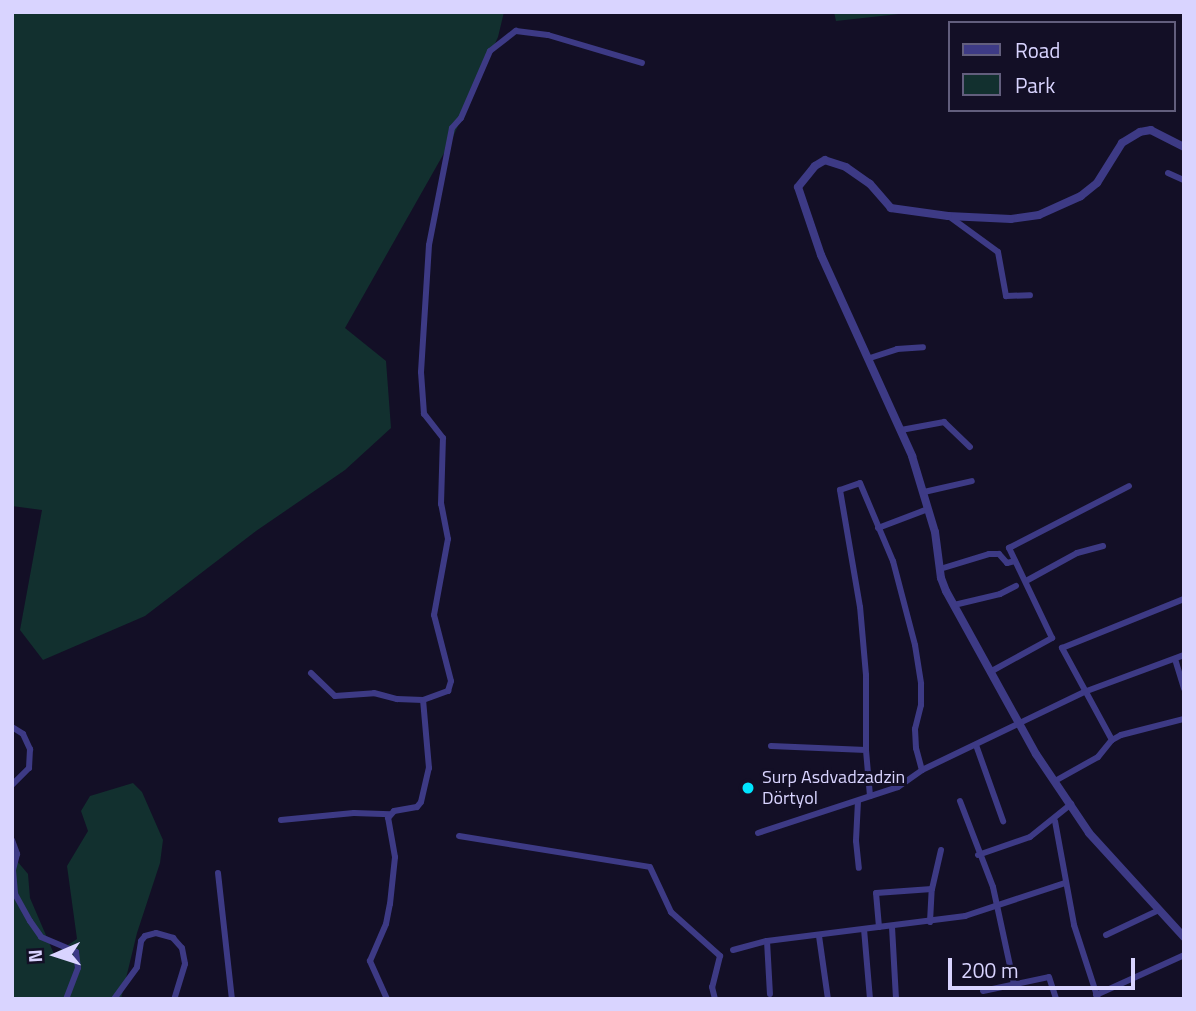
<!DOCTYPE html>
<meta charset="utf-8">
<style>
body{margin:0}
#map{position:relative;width:1196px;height:1011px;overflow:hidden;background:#130f26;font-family:"Titillium Web",sans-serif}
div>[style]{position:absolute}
.green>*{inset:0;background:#12302f}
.minor>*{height:6px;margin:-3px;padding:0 3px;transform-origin:3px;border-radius:3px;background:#3d3a85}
.tertiary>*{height:8px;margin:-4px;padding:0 4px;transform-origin:4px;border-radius:4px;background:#3d3a85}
.dots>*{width:19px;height:19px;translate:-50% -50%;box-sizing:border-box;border:4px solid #130f26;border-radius:50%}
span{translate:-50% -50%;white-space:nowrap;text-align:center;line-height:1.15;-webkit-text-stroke:6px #130f26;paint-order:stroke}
.poi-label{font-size:18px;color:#d9d4ff}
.left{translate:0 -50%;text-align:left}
.frame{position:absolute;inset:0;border:14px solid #d9d4ff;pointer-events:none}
.legend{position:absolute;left:948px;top:21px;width:228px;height:91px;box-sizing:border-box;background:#130f26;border:2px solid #625e7d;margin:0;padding:9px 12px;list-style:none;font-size:21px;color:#d9d4ff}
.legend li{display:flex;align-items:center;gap:14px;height:35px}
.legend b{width:35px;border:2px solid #625e7d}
.north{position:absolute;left:21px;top:920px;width:70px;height:70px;-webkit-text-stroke:5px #130f26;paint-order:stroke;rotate:267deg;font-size:19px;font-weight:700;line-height:28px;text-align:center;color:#d9d4ff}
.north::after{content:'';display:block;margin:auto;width:24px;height:32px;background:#d9d4ff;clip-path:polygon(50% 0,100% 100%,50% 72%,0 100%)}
.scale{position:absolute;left:948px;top:958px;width:187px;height:32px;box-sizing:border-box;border:4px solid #d9d4ff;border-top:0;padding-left:9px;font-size:21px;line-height:24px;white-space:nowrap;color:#d9d4ff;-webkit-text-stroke:5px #130f26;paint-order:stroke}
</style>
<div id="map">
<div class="green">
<i style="clip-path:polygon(12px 12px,504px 12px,498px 37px,452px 139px,345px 328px,386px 361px,391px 428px,345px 470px,256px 531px,145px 616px,43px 660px,20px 630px,42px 510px,12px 506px)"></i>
<i style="clip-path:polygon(834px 12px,917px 12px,836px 21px)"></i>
<i style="clip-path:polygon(133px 783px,142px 792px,163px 840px,160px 863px,137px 933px,121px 999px,12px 999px,12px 855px,28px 874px,30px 898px,54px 954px,77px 939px,67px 866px,88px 831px,81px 811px,90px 796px)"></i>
</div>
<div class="minor">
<i style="left:1168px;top:173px;width:17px;rotate:24deg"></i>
<i style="left:950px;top:217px;width:59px;rotate:36.1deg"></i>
<i style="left:998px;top:252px;width:45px;rotate:79.7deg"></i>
<i style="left:1006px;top:296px;width:24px;rotate:-2deg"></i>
<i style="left:870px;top:358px;width:28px;rotate:-18deg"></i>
<i style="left:897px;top:349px;width:26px;rotate:-4deg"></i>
<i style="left:901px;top:430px;width:44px;rotate:-10.5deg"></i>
<i style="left:944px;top:422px;width:36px;rotate:44deg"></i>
<i style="left:924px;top:492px;width:49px;rotate:-12.9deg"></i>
<i style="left:878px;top:528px;width:53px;rotate:-20.8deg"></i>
<i style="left:940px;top:569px;width:51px;rotate:-17deg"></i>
<i style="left:989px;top:554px;width:10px"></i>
<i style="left:999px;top:554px;width:12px;rotate:48deg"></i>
<i style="left:1007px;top:563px;width:8px;rotate:-14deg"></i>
<i style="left:1026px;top:581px;width:58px;rotate:-28.8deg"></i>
<i style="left:1077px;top:553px;width:27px;rotate:-15deg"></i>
<i style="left:954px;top:605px;width:47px;rotate:-13.4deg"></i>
<i style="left:1000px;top:594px;width:18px;rotate:-27deg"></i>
<i style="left:1175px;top:659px;width:31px;rotate:73deg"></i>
<i style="left:990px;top:672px;width:71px;rotate:-28.7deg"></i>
<i style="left:1052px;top:638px;width:100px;rotate:-115.5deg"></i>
<i style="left:1009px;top:548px;width:135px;rotate:-27.3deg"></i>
<i style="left:311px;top:673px;width:33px;rotate:44deg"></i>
<i style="left:335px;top:696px;width:39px;rotate:-4deg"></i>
<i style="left:374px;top:693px;width:24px;rotate:15deg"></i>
<i style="left:397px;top:699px;width:26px;rotate:2deg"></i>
<i style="left:12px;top:727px;width:13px;rotate:32deg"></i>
<i style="left:23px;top:734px;width:17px;rotate:65deg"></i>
<i style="left:30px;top:749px;width:19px;rotate:93deg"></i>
<i style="left:29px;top:768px;width:24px;rotate:135deg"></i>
<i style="left:1112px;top:740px;width:105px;rotate:-118.5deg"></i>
<i style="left:1062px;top:648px;width:131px;rotate:-21.9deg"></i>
<i style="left:976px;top:745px;width:81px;rotate:70.4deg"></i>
<i style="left:771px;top:746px;width:95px;rotate:2.4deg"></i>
<i style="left:1055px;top:781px;width:49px;rotate:-29.2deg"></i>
<i style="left:1098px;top:757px;width:22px;rotate:-51deg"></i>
<i style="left:1112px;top:740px;width:10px;rotate:-29deg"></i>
<i style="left:1121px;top:735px;width:65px;rotate:-14.3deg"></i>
<i style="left:870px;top:796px;width:46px;rotate:-95deg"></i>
<i style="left:866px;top:750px;width:75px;rotate:-90deg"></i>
<i style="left:866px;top:675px;width:68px;rotate:-95deg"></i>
<i style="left:860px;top:607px;width:119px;rotate:-99.7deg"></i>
<i style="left:840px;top:490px;width:21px;rotate:-19deg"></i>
<i style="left:860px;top:483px;width:85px;rotate:67.1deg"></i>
<i style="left:893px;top:561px;width:87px;rotate:75.3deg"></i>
<i style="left:915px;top:645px;width:39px;rotate:81deg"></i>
<i style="left:921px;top:684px;width:21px;rotate:90deg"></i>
<i style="left:921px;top:705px;width:25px;rotate:104deg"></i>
<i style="left:915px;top:729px;width:19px;rotate:87deg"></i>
<i style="left:916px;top:748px;width:23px;rotate:75deg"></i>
<i style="left:858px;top:801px;width:40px;rotate:92.9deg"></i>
<i style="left:856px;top:841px;width:27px;rotate:84deg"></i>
<i style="left:960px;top:801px;width:92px;rotate:69deg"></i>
<i style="left:993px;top:887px;width:99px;rotate:77.8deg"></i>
<i style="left:281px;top:820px;width:73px;rotate:-5.5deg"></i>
<i style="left:354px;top:813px;width:36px;rotate:2deg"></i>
<i style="left:1055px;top:821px;width:106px;rotate:79.6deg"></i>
<i style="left:1074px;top:925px;width:78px;rotate:72deg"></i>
<i style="left:758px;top:833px;width:147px;rotate:-18.2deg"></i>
<i style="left:898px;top:787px;width:29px;rotate:-35deg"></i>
<i style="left:922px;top:770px;width:180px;rotate:-25.7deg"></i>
<i style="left:1084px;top:692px;width:107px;rotate:-20.3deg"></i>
<i style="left:459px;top:836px;width:193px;rotate:9.2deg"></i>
<i style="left:650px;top:867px;width:50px;rotate:65deg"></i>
<i style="left:671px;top:912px;width:66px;rotate:41.9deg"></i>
<i style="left:720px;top:956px;width:32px;rotate:104deg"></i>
<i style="left:712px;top:987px;width:12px;rotate:76deg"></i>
<i style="left:12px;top:840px;width:15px;rotate:70deg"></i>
<i style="left:17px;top:854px;width:16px;rotate:104deg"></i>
<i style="left:13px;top:870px;width:24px;rotate:85deg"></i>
<i style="left:15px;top:894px;width:31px;rotate:61deg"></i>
<i style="left:30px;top:921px;width:19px;rotate:55deg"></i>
<i style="left:41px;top:937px;width:38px;rotate:23deg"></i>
<i style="left:76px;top:952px;width:16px;rotate:83deg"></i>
<i style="left:78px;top:968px;width:33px;rotate:111deg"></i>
<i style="left:978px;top:855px;width:55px;rotate:-19.1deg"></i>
<i style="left:1030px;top:837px;width:53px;rotate:-38.8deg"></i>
<i style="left:218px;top:873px;width:127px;rotate:83.7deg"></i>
<i style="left:930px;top:922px;width:33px;rotate:-87deg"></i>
<i style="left:932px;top:889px;width:40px;rotate:-77deg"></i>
<i style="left:879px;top:927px;width:34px;rotate:-95deg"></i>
<i style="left:876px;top:893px;width:56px;rotate:-4.1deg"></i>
<i style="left:892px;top:927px;width:72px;rotate:86.8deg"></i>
<i style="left:864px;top:929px;width:70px;rotate:85.1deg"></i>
<i style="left:1106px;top:935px;width:56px;rotate:-25.2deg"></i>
<i style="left:819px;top:936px;width:64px;rotate:81.9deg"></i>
<i style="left:767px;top:941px;width:53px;rotate:86.8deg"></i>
<i style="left:733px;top:950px;width:35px;rotate:-15deg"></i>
<i style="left:767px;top:941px;width:200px;rotate:-7.2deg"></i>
<i style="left:965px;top:916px;width:105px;rotate:-18.3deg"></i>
<i style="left:983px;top:991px;width:67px;rotate:-12deg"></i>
<i style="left:1049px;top:977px;width:23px;rotate:72deg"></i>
<i style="left:1096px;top:995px;width:97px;rotate:-24.4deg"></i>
<i style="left:114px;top:999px;width:39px;rotate:-54deg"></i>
<i style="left:137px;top:967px;width:26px;rotate:-81deg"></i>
<i style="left:141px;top:941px;width:6px;rotate:-51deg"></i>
<i style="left:145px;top:936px;width:11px;rotate:-15deg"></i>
<i style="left:156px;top:933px;width:18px;rotate:16deg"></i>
<i style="left:173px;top:938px;width:13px;rotate:48deg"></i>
<i style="left:182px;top:948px;width:16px;rotate:79deg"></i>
<i style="left:185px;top:964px;width:37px;rotate:107deg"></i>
<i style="left:387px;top:999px;width:42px;rotate:-114.1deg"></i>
<i style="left:370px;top:961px;width:40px;rotate:-66.6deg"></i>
<i style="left:386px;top:924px;width:20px;rotate:-79deg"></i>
<i style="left:390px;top:904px;width:47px;rotate:-83.9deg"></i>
<i style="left:395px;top:857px;width:40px;rotate:-100deg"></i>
<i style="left:388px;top:818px;width:9px;rotate:-49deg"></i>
<i style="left:394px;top:811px;width:23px;rotate:-10deg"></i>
<i style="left:417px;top:807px;width:6px;rotate:-51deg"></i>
<i style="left:421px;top:802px;width:35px;rotate:-77deg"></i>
<i style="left:429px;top:768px;width:68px;rotate:-95deg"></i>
<i style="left:423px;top:700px;width:27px;rotate:-20deg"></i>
<i style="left:448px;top:691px;width:10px;rotate:-73deg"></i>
<i style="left:451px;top:681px;width:68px;rotate:-104.4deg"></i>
<i style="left:434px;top:615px;width:77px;rotate:-79.6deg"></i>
<i style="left:448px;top:539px;width:36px;rotate:-101deg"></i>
<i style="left:441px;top:504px;width:66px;rotate:-88.3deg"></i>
<i style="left:443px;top:438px;width:31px;rotate:-128deg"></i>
<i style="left:424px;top:414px;width:42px;rotate:-94.1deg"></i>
<i style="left:421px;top:372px;width:127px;rotate:-86.4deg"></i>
<i style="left:429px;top:245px;width:119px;rotate:-78.9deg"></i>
<i style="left:452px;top:128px;width:13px;rotate:-48deg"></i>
<i style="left:461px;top:118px;width:73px;rotate:-66.6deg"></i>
<i style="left:490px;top:51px;width:33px;rotate:-38deg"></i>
<i style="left:516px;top:31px;width:32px;rotate:7deg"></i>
<i style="left:548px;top:35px;width:98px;rotate:16.6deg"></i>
</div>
<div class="tertiary">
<i style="left:1184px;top:147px;width:37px;rotate:-153deg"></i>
<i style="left:1151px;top:130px;width:11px;rotate:170deg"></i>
<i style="left:1140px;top:132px;width:21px;rotate:149deg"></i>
<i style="left:1122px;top:143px;width:47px;rotate:122deg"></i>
<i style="left:1097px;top:183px;width:21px;rotate:141deg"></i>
<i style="left:1081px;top:196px;width:46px;rotate:155.7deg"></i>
<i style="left:1039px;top:215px;width:28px;rotate:172deg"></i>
<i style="left:1011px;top:219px;width:63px;rotate:-177.3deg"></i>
<i style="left:948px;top:216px;width:58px;rotate:-172deg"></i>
<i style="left:891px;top:208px;width:32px;rotate:-131deg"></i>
<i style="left:870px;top:184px;width:29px;rotate:-145deg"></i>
<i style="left:846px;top:167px;width:22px;rotate:-162deg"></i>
<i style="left:825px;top:160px;width:12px;rotate:149deg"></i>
<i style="left:815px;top:166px;width:27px;rotate:129deg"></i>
<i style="left:798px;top:187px;width:72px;rotate:71.3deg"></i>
<i style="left:821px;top:255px;width:221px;rotate:65.6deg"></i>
<i style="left:912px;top:456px;width:79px;rotate:73.2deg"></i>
<i style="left:935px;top:532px;width:46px;rotate:82.6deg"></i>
<i style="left:941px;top:578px;width:14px;rotate:69deg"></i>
<i style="left:946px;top:591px;width:186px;rotate:61.1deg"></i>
<i style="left:1036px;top:754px;width:95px;rotate:56.1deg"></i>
<i style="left:1089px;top:833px;width:141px;rotate:47.6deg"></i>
</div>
<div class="dots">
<i style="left:748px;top:788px;background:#00e5ff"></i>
</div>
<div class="poi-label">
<span class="left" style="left:762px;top:788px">Surp Asdvadzadzin<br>Dörtyol</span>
</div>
<div class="frame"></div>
<ul class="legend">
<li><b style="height:9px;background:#3d3a85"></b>Road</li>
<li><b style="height:19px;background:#12302f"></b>Park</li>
</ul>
<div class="north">N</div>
<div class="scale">200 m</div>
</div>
